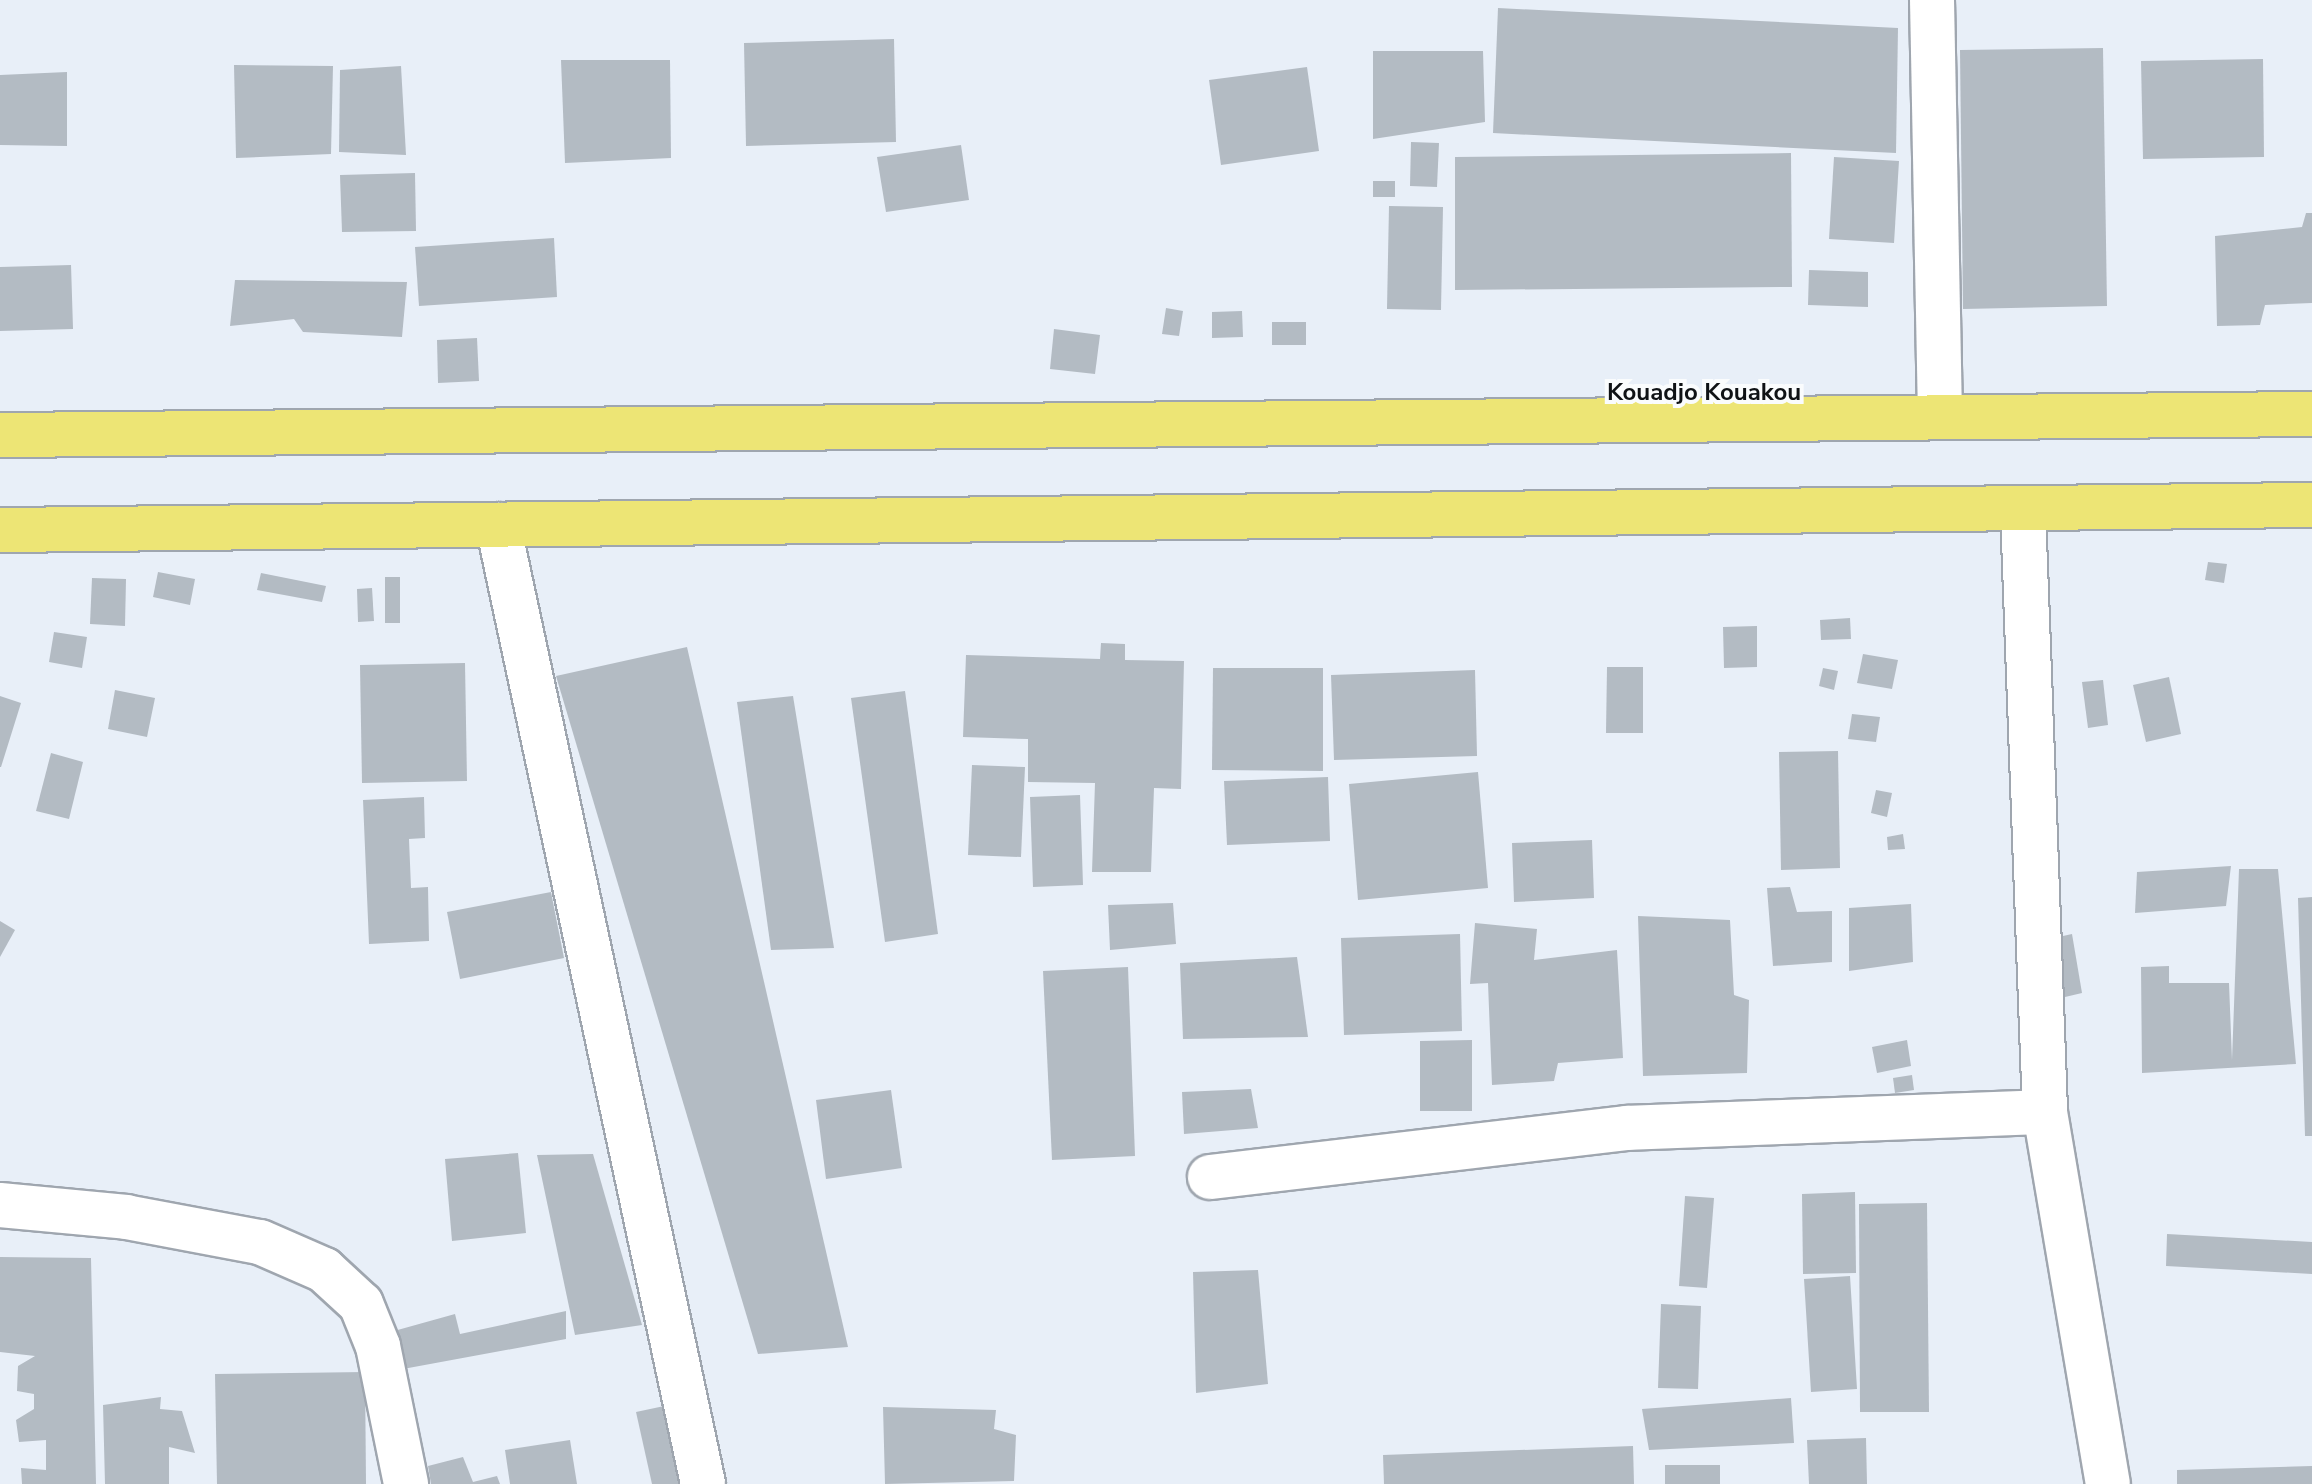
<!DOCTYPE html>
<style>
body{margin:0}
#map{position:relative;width:2312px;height:1484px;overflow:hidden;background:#e8eff8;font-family:"Nunito Sans",sans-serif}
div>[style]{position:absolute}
.building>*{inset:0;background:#b3bbc3}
.roads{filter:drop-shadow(2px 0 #9fa6af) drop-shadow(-2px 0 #9fa6af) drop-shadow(0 2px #9fa6af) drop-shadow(0 -2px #9fa6af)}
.street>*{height:44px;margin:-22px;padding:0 22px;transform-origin:22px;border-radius:22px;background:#fff}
.primary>*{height:44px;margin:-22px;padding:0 22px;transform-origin:22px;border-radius:22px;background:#ede575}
span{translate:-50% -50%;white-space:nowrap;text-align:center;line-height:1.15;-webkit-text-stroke:8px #fafcfd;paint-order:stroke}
.neighbourhood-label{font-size:24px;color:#0f1215;font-weight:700}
</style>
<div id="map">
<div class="building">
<i style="clip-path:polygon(1498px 8px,1898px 28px,1896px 153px,1493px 133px)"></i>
<i style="clip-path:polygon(894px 39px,896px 142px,746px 146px,744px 43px)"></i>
<i style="clip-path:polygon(2103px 48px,2107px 306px,1963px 309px,1960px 50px)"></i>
<i style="clip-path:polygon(1373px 51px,1483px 51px,1485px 122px,1373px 139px)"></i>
<i style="clip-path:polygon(2263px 59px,2264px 157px,2143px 159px,2141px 61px)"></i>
<i style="clip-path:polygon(561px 60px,670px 60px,671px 158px,565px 163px)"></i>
<i style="clip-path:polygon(234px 65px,333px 66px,331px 154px,236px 158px)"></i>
<i style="clip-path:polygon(401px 66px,406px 155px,339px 152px,340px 70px)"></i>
<i style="clip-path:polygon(1307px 67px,1319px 151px,1221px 165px,1209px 80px)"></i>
<i style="clip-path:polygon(67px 72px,67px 146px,0 145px,0 75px)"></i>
<i style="clip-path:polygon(1411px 142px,1439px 143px,1437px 187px,1410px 186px)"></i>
<i style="clip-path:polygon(961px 145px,969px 200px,886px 212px,877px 157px)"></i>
<i style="clip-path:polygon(1791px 153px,1792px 287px,1455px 290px,1455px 157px)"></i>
<i style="clip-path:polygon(1834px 157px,1899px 161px,1894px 243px,1829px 239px)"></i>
<i style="clip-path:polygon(415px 173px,416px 231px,342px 232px,340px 175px)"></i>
<i style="clip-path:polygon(1373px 181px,1395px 181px,1395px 197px,1373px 197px)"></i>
<i style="clip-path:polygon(1389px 206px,1443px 207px,1441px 310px,1387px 309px)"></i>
<i style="clip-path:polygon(2306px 213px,2312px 213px,2312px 303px,2265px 305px,2260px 325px,2217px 326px,2215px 236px,2302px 227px)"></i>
<i style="clip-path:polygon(554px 238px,557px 297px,419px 306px,415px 247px)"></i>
<i style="clip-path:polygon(71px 265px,73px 329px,0 331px,0 267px)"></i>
<i style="clip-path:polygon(1809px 270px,1868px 272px,1868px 307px,1808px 305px)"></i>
<i style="clip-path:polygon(235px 280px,407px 282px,402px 337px,303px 332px,294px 319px,230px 326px)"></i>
<i style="clip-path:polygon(1166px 308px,1183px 311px,1179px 336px,1162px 334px)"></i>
<i style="clip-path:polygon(1242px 311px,1243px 337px,1212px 338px,1212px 312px)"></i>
<i style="clip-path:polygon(1272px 322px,1306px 322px,1306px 345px,1272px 345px)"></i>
<i style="clip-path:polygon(1054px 329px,1100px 335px,1095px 374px,1050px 369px)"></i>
<i style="clip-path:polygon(477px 338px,479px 381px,438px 383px,437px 340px)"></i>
<i style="clip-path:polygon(2208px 562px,2227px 564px,2224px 583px,2205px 580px)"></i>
<i style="clip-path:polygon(158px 572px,195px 579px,190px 605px,153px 597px)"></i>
<i style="clip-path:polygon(261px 573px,326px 586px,322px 602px,257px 590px)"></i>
<i style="clip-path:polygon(385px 577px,400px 577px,400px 623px,385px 623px)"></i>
<i style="clip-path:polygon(92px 578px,126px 579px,125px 626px,90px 624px)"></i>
<i style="clip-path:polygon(372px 588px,374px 621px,358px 622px,357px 589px)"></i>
<i style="clip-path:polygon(1850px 618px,1851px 639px,1821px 640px,1820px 620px)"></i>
<i style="clip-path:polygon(1757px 626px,1757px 667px,1724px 668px,1723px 627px)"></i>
<i style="clip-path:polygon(54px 632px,87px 637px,82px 668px,49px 662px)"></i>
<i style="clip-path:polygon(1101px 643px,1125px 644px,1125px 660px,1184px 661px,1181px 789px,1154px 788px,1151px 872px,1092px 872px,1095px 783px,1028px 782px,1028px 739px,963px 737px,966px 655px,1100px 659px)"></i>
<i style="clip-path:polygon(687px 647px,848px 1347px,758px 1354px,556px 676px)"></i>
<i style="clip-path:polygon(1863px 654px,1898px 660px,1892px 689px,1857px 683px)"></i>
<i style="clip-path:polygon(465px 663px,467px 781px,362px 783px,360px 665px)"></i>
<i style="clip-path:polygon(1607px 667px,1643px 667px,1643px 733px,1606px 733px)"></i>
<i style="clip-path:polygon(1213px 668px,1323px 668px,1323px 771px,1212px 770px)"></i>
<i style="clip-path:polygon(1823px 668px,1838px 671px,1834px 690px,1819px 686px)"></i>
<i style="clip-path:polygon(1475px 670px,1477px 756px,1334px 760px,1331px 675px)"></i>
<i style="clip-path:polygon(2169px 677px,2181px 734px,2146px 742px,2133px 685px)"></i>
<i style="clip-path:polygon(2103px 680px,2108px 725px,2088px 728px,2082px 682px)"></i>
<i style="clip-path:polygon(115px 690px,155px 698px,147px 737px,108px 729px)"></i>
<i style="clip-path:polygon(905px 691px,938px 934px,885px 942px,851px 698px)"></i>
<i style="clip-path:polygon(0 696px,21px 703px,1px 767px,0 767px)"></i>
<i style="clip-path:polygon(793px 696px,834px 948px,771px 950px,737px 702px)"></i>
<i style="clip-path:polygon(1852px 714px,1880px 717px,1876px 742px,1848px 739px)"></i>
<i style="clip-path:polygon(1838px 751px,1840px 868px,1781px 870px,1779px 752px)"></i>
<i style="clip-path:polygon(51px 753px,83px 762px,69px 819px,36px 811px)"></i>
<i style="clip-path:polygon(972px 765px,1025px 767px,1021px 857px,968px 855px)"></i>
<i style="clip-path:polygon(1478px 772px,1488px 888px,1358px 900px,1349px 784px)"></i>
<i style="clip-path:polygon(1328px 777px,1330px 841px,1227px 845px,1224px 781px)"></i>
<i style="clip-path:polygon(1876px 790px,1892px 793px,1887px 817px,1871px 813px)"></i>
<i style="clip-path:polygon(1080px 795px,1083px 885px,1033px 887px,1030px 797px)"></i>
<i style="clip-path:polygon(424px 797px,425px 838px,409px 839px,411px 888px,428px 887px,429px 941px,369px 944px,363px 800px)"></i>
<i style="clip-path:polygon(1903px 834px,1905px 849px,1888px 850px,1887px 837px)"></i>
<i style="clip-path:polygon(1592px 840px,1594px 898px,1514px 902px,1512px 843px)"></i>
<i style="clip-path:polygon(2231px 866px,2226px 906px,2135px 913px,2137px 872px)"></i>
<i style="clip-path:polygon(2239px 869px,2278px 869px,2296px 1064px,2142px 1073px,2141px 967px,2169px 966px,2169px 983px,2229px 983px,2232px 1060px)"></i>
<i style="clip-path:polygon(1790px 887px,1797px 912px,1832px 911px,1832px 962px,1773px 966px,1767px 888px)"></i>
<i style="clip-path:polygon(551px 892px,564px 958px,460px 979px,447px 912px)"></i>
<i style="clip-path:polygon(2312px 897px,2312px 1136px,2305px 1136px,2298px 898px)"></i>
<i style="clip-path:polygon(1173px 903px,1176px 944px,1110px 950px,1108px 905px)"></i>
<i style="clip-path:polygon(1911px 904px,1913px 962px,1849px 971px,1849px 908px)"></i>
<i style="clip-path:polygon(1638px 916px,1730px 920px,1734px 995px,1749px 1000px,1747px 1073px,1643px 1076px)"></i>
<i style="clip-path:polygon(0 921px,15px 930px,0 957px)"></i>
<i style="clip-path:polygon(1475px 923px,1537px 929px,1534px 960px,1617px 950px,1623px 1058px,1558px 1063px,1554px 1081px,1492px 1085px,1488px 983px,1470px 984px)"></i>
<i style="clip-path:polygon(1460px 934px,1462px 1031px,1344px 1035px,1341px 938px)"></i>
<i style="clip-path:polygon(2072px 934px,2082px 993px,2065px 997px,2054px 938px)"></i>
<i style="clip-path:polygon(1297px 957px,1308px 1037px,1183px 1039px,1180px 963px)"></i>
<i style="clip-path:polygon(1128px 967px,1135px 1156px,1052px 1160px,1043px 971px)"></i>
<i style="clip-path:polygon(1472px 1040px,1472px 1111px,1420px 1111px,1420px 1041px)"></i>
<i style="clip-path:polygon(1907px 1040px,1911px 1066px,1877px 1073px,1872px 1047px)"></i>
<i style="clip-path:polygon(1912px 1075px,1914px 1090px,1895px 1093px,1893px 1078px)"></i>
<i style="clip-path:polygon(1251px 1089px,1258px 1128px,1184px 1134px,1182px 1092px)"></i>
<i style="clip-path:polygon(891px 1090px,902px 1168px,826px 1179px,816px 1100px)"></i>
<i style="clip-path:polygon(518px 1153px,526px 1233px,452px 1241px,445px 1159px)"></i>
<i style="clip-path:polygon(593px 1154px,642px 1325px,575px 1335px,537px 1155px)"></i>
<i style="clip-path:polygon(1855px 1192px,1856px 1273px,1803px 1274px,1802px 1194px)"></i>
<i style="clip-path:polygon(1685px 1196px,1714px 1198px,1707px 1288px,1679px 1286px)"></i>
<i style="clip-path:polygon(1927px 1203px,1929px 1412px,1860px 1412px,1859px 1204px)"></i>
<i style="clip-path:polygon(2167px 1234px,2312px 1242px,2312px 1274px,2166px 1266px)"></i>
<i style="clip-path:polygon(0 1257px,91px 1258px,96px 1484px,22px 1484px,21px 1468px,46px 1470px,46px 1440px,19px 1442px,16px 1420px,34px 1409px,34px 1394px,17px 1391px,18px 1366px,35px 1356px,0 1352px)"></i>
<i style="clip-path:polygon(1258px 1270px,1268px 1384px,1196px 1393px,1193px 1272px)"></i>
<i style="clip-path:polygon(1850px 1276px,1857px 1389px,1811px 1392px,1804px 1279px)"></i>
<i style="clip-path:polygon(1661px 1304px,1701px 1306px,1698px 1389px,1658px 1388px)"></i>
<i style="clip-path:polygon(566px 1311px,566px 1339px,403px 1369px,394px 1331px,455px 1314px,460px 1334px)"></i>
<i style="clip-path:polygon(365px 1372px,366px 1484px,217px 1484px,215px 1374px)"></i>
<i style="clip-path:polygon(161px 1397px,160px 1409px,182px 1411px,195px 1453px,169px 1447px,169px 1484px,105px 1484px,103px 1405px)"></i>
<i style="clip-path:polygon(1791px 1398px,1794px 1443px,1649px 1450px,1642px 1409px)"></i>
<i style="clip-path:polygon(669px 1405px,686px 1484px,652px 1484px,636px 1412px)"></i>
<i style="clip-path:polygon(883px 1407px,996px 1410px,994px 1429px,1016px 1435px,1014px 1481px,885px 1484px)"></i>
<i style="clip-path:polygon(1866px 1438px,1867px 1484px,1809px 1484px,1807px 1440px)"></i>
<i style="clip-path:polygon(570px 1440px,577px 1484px,510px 1484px,505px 1450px)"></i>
<i style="clip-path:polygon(1633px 1446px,1634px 1484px,1384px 1484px,1383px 1455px)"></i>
<i style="clip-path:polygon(463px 1457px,473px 1482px,497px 1476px,500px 1484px,431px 1484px,428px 1466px)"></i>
<i style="clip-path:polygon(1665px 1465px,1720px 1465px,1720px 1484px,1665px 1484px)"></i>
<i style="clip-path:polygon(2312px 1466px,2312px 1484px,2177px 1484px,2177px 1470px)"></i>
</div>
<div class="roads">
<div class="street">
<i style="left:1932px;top:0;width:417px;rotate:88.9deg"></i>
<i style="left:2023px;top:511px;width:601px;rotate:87.9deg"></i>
<i style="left:2045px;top:1112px;width:377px;rotate:80.4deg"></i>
<i style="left:498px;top:525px;width:981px;rotate:77.93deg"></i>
<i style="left:1210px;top:1177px;width:420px;rotate:-6.7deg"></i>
<i style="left:1627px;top:1128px;width:418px;rotate:-2.2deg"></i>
<i style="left:0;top:1205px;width:127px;rotate:5.4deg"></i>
<i style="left:126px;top:1217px;width:136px;rotate:10.6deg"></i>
<i style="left:260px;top:1242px;width:70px;rotate:23.6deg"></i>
<i style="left:324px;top:1270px;width:50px;rotate:42.6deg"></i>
<i style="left:361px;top:1304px;width:45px;rotate:68deg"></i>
<i style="left:378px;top:1346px;width:141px;rotate:78.5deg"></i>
</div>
<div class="primary">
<i style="left:0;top:435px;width:2312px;rotate:-0.52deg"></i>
<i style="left:0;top:530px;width:2312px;rotate:-0.62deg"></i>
</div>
</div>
<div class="neighbourhood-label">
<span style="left:1704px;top:393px">Kouadjo Kouakou</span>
</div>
</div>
